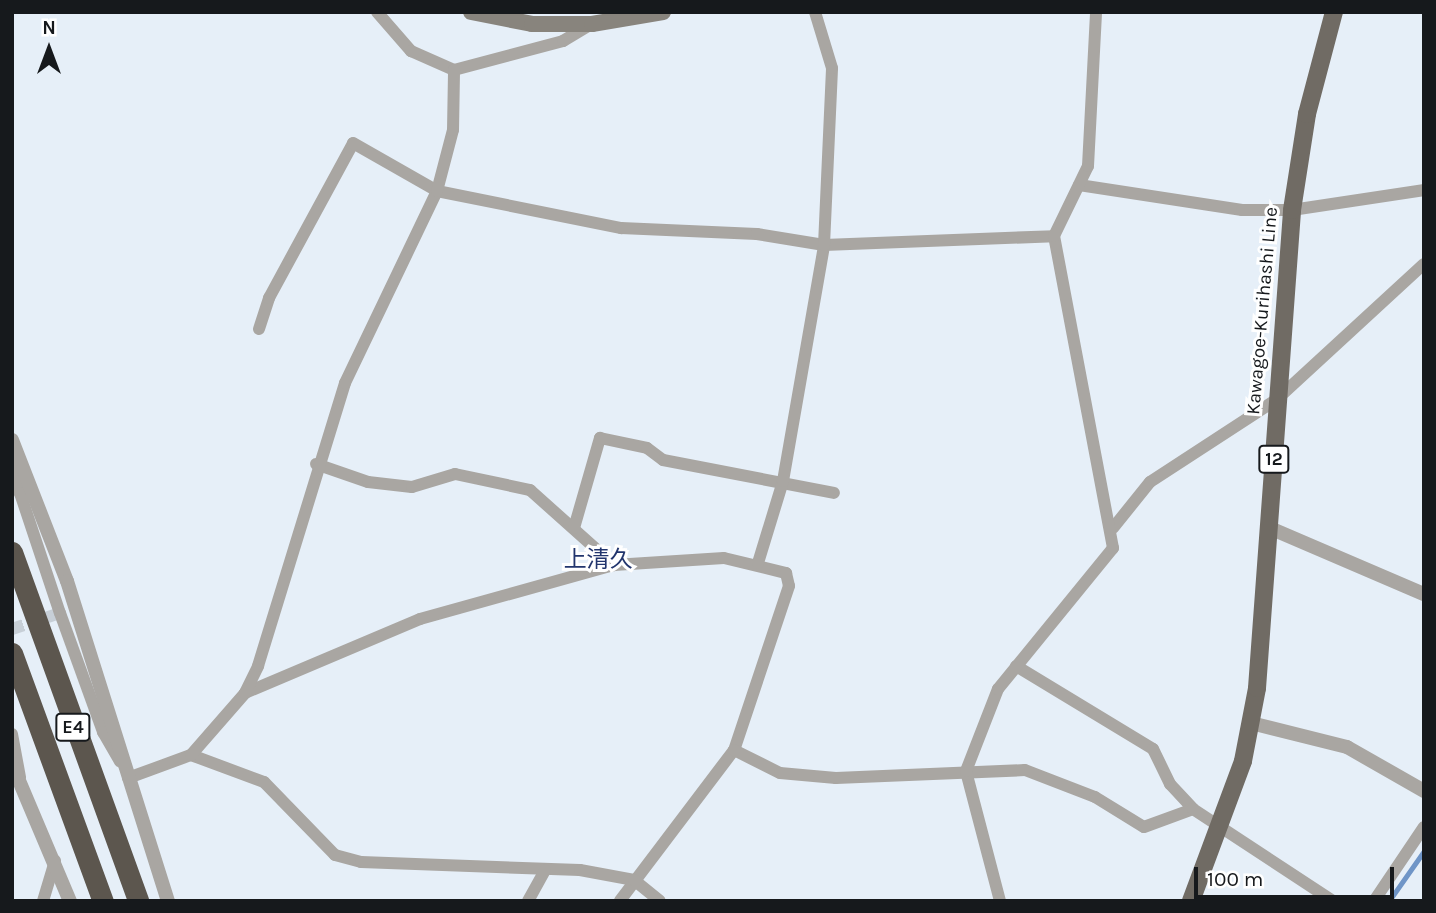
<!DOCTYPE html>
<meta charset="utf-8">
<style>
body{margin:0}
#map{position:relative;width:1436px;height:913px;overflow:hidden;background:#e6eff8;font-family:Karla,"Noto Sans JP",sans-serif}
div>[style]{position:absolute}
.stream>*{height:4.5px;margin:-2.25px;padding:0 2.25px;transform-origin:2.25px;border-radius:2.25px;background:#6f95c7}
.minor-tunnel>*{height:12px;margin-top:-6px;transform-origin:0;background:repeating-linear-gradient(90deg,#c7cfd7 0 12px,transparent 0 18px)}
.minor>*{height:12px;margin:-6px;padding:0 6px;transform-origin:6px;border-radius:6px;background:#a9a6a2}
.tertiary>*{height:14px;margin:-7px;padding:0 7px;transform-origin:7px;border-radius:7px;background:#a9a6a2}
.secondary>*{height:16px;margin:-8px;padding:0 8px;transform-origin:8px;border-radius:8px;background:#88847d}
.primary>*{height:18px;margin:-9px;padding:0 9px;transform-origin:9px;border-radius:9px;background:#706b64}
.motorway>*{height:21px;margin:-10.5px;padding:0 10.5px;transform-origin:10.5px;border-radius:10.5px;background:#5c564e}
span{translate:-50% -50%;white-space:nowrap;text-align:center;line-height:1.15;-webkit-text-stroke:6px #fff;paint-order:stroke}
.shield-label span{padding:2px 5px;background:#fff;border:2px solid;border-radius:5px;-webkit-text-stroke-width:0}
.shield-label{font-size:18px;color:#16191c;font-weight:700}
.street-label{font-size:19px;color:#16191c}
.quarter-label{font-size:23px;color:#22356d}
.frame{position:absolute;inset:0;border:14px solid #16191c;pointer-events:none}
.north{position:absolute;left:14px;top:14px;width:70px;height:70px;-webkit-text-stroke:5px #fff;paint-order:stroke;rotate:0deg;font-size:19px;font-weight:700;line-height:28px;text-align:center;color:#16191c}
.north::after{content:'';display:block;margin:auto;width:24px;height:32px;background:#16191c;clip-path:polygon(50% 0,100% 100%,50% 72%,0 100%)}
.scale{position:absolute;left:1194px;top:867px;width:200px;height:32px;box-sizing:border-box;border:4px solid #16191c;border-top:0;padding-left:9px;font-size:21px;line-height:24px;white-space:nowrap;color:#16191c;-webkit-text-stroke:5px #fff;paint-order:stroke}
</style>
<div id="map">
<div class="stream">
<i style="left:1389px;top:901px;width:61px;rotate:-55deg"></i>
</div>
<div class="minor-tunnel">
<i style="left:12px;top:629px;width:51px;rotate:-18.4deg"></i>
</div>
<div class="minor">
<i style="left:377px;top:12px;width:52px;rotate:48.9deg"></i>
<i style="left:411px;top:51px;width:47px;rotate:23.8deg"></i>
<i style="left:454px;top:70px;width:113px;rotate:-14.9deg"></i>
<i style="left:563px;top:41px;width:33px;rotate:-31deg"></i>
<i style="left:1079px;top:185px;width:165px;rotate:8.7deg"></i>
<i style="left:1242px;top:210px;width:50px"></i>
<i style="left:1292px;top:210px;width:134px;rotate:-8.6deg"></i>
<i style="left:259px;top:329px;width:33px;rotate:-72deg"></i>
<i style="left:269px;top:298px;width:176px;rotate:-61.5deg"></i>
<i style="left:353px;top:143px;width:97px;rotate:29.7deg"></i>
<i style="left:437px;top:191px;width:188px;rotate:11.4deg"></i>
<i style="left:621px;top:228px;width:136px;rotate:2.5deg"></i>
<i style="left:757px;top:234px;width:68px;rotate:9.3deg"></i>
<i style="left:824px;top:245px;width:230px;rotate:-2.2deg"></i>
<i style="left:15px;top:455px;width:38px;rotate:83deg"></i>
<i style="left:20px;top:493px;width:126px;rotate:71.6deg"></i>
<i style="left:60px;top:613px;width:127px;rotate:70.1deg"></i>
<i style="left:103px;top:732px;width:34px;rotate:60deg"></i>
<i style="left:316px;top:464px;width:55px;rotate:19.1deg"></i>
<i style="left:368px;top:482px;width:44px;rotate:6.5deg"></i>
<i style="left:412px;top:487px;width:45px;rotate:-16.8deg"></i>
<i style="left:455px;top:474px;width:77px;rotate:12deg"></i>
<i style="left:530px;top:490px;width:113px;rotate:41.8deg"></i>
<i style="left:614px;top:565px;width:110px;rotate:-3.6deg"></i>
<i style="left:724px;top:558px;width:64px;rotate:13.6deg"></i>
<i style="left:786px;top:573px;width:13px;rotate:77deg"></i>
<i style="left:789px;top:586px;width:173px;rotate:108.5deg"></i>
<i style="left:734px;top:750px;width:189px;rotate:127.1deg"></i>
<i style="left:574px;top:528px;width:94px;rotate:-73.9deg"></i>
<i style="left:600px;top:438px;width:48px;rotate:12deg"></i>
<i style="left:647px;top:448px;width:20px;rotate:37deg"></i>
<i style="left:663px;top:460px;width:174px;rotate:10.9deg"></i>
<i style="left:1113px;top:528px;width:59px;rotate:-51.2deg"></i>
<i style="left:1150px;top:482px;width:150px;rotate:-33.1deg"></i>
<i style="left:1276px;top:400px;width:201px;rotate:-42.6deg"></i>
<i style="left:758px;top:563px;width:86px;rotate:-73deg"></i>
<i style="left:783px;top:481px;width:240px;rotate:-80.1deg"></i>
<i style="left:824px;top:245px;width:177px;rotate:-87.4deg"></i>
<i style="left:832px;top:68px;width:59px;rotate:-106.9deg"></i>
<i style="left:1016px;top:666px;width:160px;rotate:31.2deg"></i>
<i style="left:1153px;top:749px;width:39px;rotate:64deg"></i>
<i style="left:1170px;top:784px;width:34px;rotate:47deg"></i>
<i style="left:245px;top:693px;width:190px;rotate:-22.9deg"></i>
<i style="left:420px;top:619px;width:201px;rotate:-15.6deg"></i>
<i style="left:12px;top:734px;width:44px;rotate:79.5deg"></i>
<i style="left:734px;top:750px;width:51px;rotate:26.6deg"></i>
<i style="left:780px;top:773px;width:56px;rotate:5.1deg"></i>
<i style="left:836px;top:778px;width:189px;rotate:-2.4deg"></i>
<i style="left:1025px;top:770px;width:75px;rotate:21.1deg"></i>
<i style="left:1095px;top:797px;width:57px;rotate:31.5deg"></i>
<i style="left:1144px;top:827px;width:52px;rotate:-20.2deg"></i>
<i style="left:1193px;top:809px;width:168px;rotate:33.3deg"></i>
<i style="left:191px;top:755px;width:78px;rotate:20.3deg"></i>
<i style="left:264px;top:782px;width:102px;rotate:45.8deg"></i>
<i style="left:335px;top:855px;width:27px;rotate:15deg"></i>
<i style="left:361px;top:862px;width:219px;rotate:2.1deg"></i>
<i style="left:580px;top:870px;width:55px;rotate:10.5deg"></i>
<i style="left:634px;top:880px;width:33px;rotate:39deg"></i>
<i style="left:128px;top:778px;width:67px;rotate:-20.1deg"></i>
<i style="left:191px;top:755px;width:82px;rotate:-48.9deg"></i>
<i style="left:245px;top:693px;width:30px;rotate:-64deg"></i>
<i style="left:258px;top:666px;width:296px;rotate:-72.9deg"></i>
<i style="left:345px;top:383px;width:213px;rotate:-64.4deg"></i>
<i style="left:437px;top:191px;width:63px;rotate:-75.3deg"></i>
<i style="left:453px;top:130px;width:60px;rotate:-89deg"></i>
<i style="left:43px;top:901px;width:42px;rotate:-73.3deg"></i>
<i style="left:528px;top:901px;width:35px;rotate:-61deg"></i>
<i style="left:1000px;top:901px;width:134px;rotate:-104.7deg"></i>
<i style="left:966px;top:771px;width:88px;rotate:-68.7deg"></i>
<i style="left:998px;top:689px;width:182px;rotate:-50.8deg"></i>
<i style="left:1113px;top:548px;width:318px;rotate:-100.7deg"></i>
<i style="left:1054px;top:236px;width:78px;rotate:-64.1deg"></i>
<i style="left:1088px;top:166px;width:154px;rotate:-87deg"></i>
<i style="left:1374px;top:901px;width:89px;rotate:-56deg"></i>
</div>
<div class="tertiary">
<i style="left:12px;top:440px;width:151px;rotate:68.7deg"></i>
<i style="left:67px;top:581px;width:336px;rotate:72.5deg"></i>
<i style="left:1272px;top:529px;width:165px;rotate:23.2deg"></i>
<i style="left:1251px;top:723px;width:99px;rotate:14deg"></i>
<i style="left:1347px;top:747px;width:89px;rotate:29.7deg"></i>
<i style="left:12px;top:764px;width:149px;rotate:67.1deg"></i>
</div>
<div class="secondary">
<i style="left:471px;top:12px;width:62px;rotate:11.1deg"></i>
<i style="left:532px;top:24px;width:60px"></i>
<i style="left:592px;top:24px;width:72px;rotate:-9.6deg"></i>
</div>
<div class="primary">
<i style="left:1191px;top:901px;width:149px;rotate:-69.6deg"></i>
<i style="left:1243px;top:761px;width:74px;rotate:-79.1deg"></i>
<i style="left:1257px;top:688px;width:479px;rotate:-85.8deg"></i>
<i style="left:1292px;top:210px;width:97px;rotate:-81.1deg"></i>
<i style="left:1307px;top:114px;width:106px;rotate:-75.2deg"></i>
</div>
<div class="motorway">
<i style="left:12px;top:552px;width:371px;rotate:70.1deg"></i>
<i style="left:12px;top:653px;width:264px;rotate:69.9deg"></i>
</div>
<div class="shield-label">
<span style="left:1274px;top:459px">12</span>
<span style="left:73px;top:727px">E4</span>
</div>
<div class="street-label">
<span style="left:1263px;top:311px;rotate:-85deg">Kawagoe-Kurihashi Line</span>
</div>
<div class="quarter-label">
<span style="left:598px;top:560px">上清久</span>
</div>
<div class="frame"></div>
<div class="north">N</div>
<div class="scale">100 m</div>
</div>
